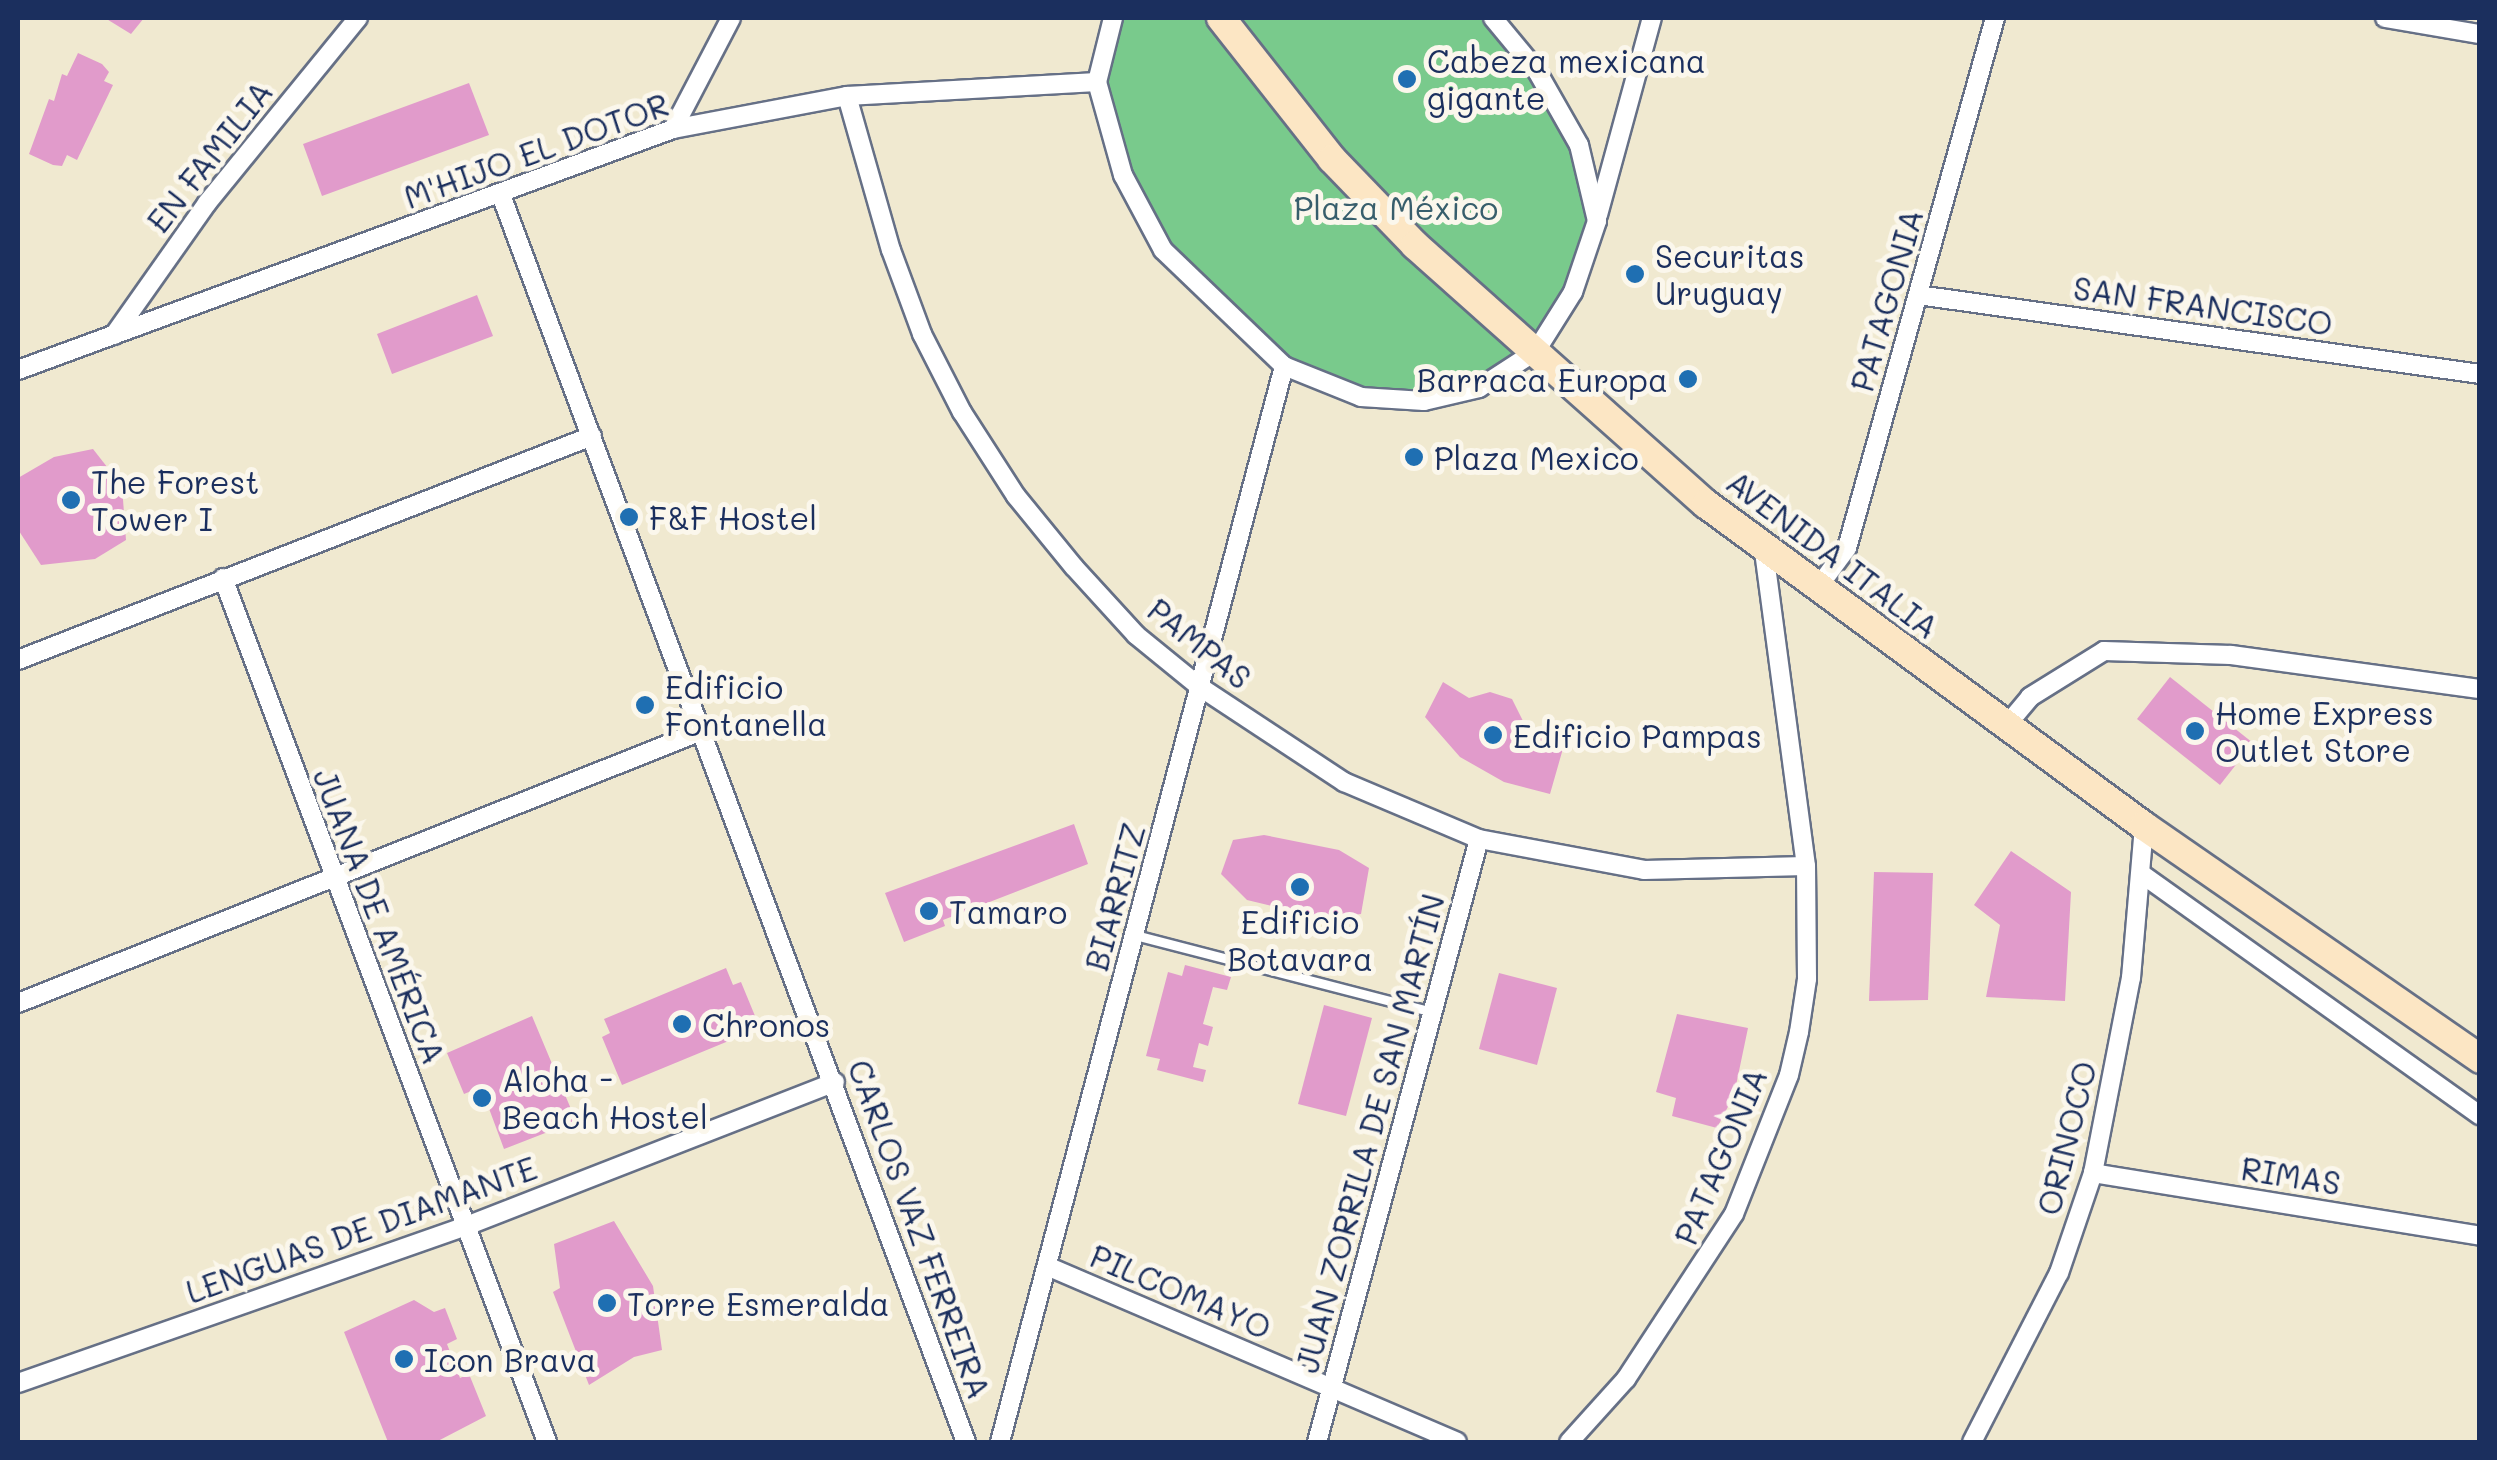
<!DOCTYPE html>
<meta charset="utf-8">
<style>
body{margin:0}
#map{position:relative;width:2497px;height:1460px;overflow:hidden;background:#f0e9d0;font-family:Mali,sans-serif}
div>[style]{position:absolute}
.green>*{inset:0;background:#79ca8c}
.building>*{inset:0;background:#e19bcb}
.roads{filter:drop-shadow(2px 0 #667086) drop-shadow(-2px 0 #667086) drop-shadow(0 2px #667086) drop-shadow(0 -2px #667086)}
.lane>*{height:9px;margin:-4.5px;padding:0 4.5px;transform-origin:4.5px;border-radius:4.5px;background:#fff}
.street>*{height:18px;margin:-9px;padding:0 9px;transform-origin:9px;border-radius:9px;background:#fff}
.secondary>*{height:28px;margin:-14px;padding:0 14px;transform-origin:14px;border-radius:14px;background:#fce6c4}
.dots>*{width:28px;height:28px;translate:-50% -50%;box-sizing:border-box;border:5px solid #fbf7ec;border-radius:50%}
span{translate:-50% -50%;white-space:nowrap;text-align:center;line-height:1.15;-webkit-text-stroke:10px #fbf7ec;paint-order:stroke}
.poi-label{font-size:32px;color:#1b2f5e}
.left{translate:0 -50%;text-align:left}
.right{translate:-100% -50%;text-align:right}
.street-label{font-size:32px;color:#1b2f5e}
.park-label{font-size:32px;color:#375e6c}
.frame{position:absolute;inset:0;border:20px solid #1b2f5e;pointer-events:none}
</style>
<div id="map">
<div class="green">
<i style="clip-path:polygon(1113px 18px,1493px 18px,1579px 145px,1597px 221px,1536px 351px,1479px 388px,1361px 397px,1284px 366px,1163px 250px,1123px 175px,1097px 82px)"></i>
</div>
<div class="building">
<i style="clip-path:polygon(105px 18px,144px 18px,131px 34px)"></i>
<i style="clip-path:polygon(78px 53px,102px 64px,109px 72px,104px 81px,113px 85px,77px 160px,67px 155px,62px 166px,53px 165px,29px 154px,49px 99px,54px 101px,62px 74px,67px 76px)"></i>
<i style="clip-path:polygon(469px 83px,489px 135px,322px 196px,303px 144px)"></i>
<i style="clip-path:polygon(477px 295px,493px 336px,392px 374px,377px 334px)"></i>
<i style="clip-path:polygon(93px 449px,122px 486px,126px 540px,95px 559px,41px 565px,19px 531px,18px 478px,54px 457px)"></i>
<i style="clip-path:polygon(2170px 677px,2253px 743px,2220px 785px,2137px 719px)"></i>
<i style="clip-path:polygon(1443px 682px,1469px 698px,1490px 692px,1512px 699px,1525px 725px,1564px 745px,1550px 794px,1504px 782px,1460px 757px,1425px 717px)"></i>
<i style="clip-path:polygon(1074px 824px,1088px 864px,943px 920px,945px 926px,904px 942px,885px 893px)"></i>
<i style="clip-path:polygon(1264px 835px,1339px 850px,1369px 868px,1361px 914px,1323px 918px,1247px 900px,1221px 874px,1233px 840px)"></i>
<i style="clip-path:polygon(2011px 851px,2071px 892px,2065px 1001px,1986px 997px,2000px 925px,1974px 905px)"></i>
<i style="clip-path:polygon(1874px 872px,1933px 873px,1928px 1000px,1869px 1001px)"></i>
<i style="clip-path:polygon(1185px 965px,1231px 977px,1227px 990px,1213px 987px,1203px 1024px,1213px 1027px,1208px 1046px,1199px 1043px,1193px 1067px,1206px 1070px,1203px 1082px,1157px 1070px,1160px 1059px,1146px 1056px,1168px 972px,1182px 976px)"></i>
<i style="clip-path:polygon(726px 968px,733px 985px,741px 982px,760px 1028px,622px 1085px,602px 1037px,610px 1033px,604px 1019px)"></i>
<i style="clip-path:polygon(1499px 973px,1557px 988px,1537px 1065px,1479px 1049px)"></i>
<i style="clip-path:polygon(1324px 1005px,1372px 1018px,1346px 1116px,1298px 1104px)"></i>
<i style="clip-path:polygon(1677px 1014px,1748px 1028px,1734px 1095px,1717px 1128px,1672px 1116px,1676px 1098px,1656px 1092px)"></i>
<i style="clip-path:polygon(532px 1016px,576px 1121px,504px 1149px,481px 1087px,464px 1094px,447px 1053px)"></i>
<i style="clip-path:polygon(614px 1221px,653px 1286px,662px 1350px,634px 1357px,589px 1385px,553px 1292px,560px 1288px,554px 1244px)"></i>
<i style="clip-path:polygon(414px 1300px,434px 1312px,445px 1308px,457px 1339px,447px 1344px,460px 1378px,469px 1374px,486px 1416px,436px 1442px,388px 1442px,344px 1332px)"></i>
</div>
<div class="roads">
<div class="lane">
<i style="left:1135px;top:935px;width:308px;rotate:14.5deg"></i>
</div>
<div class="street">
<i style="left:1113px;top:18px;width:66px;rotate:104deg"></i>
<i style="left:1097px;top:82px;width:97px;rotate:74.4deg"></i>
<i style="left:1123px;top:175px;width:85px;rotate:61.9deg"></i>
<i style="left:1163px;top:250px;width:168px;rotate:43.8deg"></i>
<i style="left:1284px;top:366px;width:83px;rotate:21.9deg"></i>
<i style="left:1361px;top:397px;width:63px;rotate:3.6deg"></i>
<i style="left:1424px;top:401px;width:57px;rotate:-13.3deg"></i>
<i style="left:1479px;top:388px;width:68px;rotate:-33deg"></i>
<i style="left:1536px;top:351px;width:70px;rotate:-57.9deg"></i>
<i style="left:1573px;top:292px;width:75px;rotate:-71.3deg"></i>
<i style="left:1597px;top:221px;width:78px;rotate:-103.3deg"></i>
<i style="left:1579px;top:145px;width:85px;rotate:-119.6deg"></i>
<i style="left:1537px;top:71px;width:69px;rotate:-129.7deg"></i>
<i style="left:2385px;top:18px;width:96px;rotate:9.6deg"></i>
<i style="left:847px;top:96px;width:160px;rotate:74.1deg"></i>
<i style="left:891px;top:250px;width:90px;rotate:69.7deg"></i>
<i style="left:922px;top:334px;width:88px;rotate:62.9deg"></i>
<i style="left:962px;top:412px;width:100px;rotate:57.3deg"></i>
<i style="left:1016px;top:496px;width:92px;rotate:50.8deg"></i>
<i style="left:1074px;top:567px;width:92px;rotate:47.6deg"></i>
<i style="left:1136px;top:635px;width:82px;rotate:39.1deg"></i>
<i style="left:1200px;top:687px;width:173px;rotate:33.4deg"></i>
<i style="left:1344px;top:782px;width:147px;rotate:22.9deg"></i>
<i style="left:1479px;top:839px;width:168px;rotate:10.6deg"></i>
<i style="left:1644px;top:870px;width:162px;rotate:-1.4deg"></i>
<i style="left:673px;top:129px;width:125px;rotate:-62.4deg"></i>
<i style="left:501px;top:195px;width:1331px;rotate:69.55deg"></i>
<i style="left:1598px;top:215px;width:204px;rotate:-74.7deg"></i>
<i style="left:1918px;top:295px;width:568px;rotate:8deg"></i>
<i style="left:114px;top:335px;width:161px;rotate:-54.8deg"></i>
<i style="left:207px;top:203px;width:239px;rotate:-50.8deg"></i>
<i style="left:18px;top:370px;width:698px;rotate:-20.2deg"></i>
<i style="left:673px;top:129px;width:177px;rotate:-10.7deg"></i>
<i style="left:847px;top:96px;width:250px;rotate:-3.2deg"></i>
<i style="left:223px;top:578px;width:923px;rotate:69.44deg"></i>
<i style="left:1816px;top:590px;width:52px;rotate:-53.6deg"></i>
<i style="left:1847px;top:548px;width:550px;rotate:-74.4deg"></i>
<i style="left:18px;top:660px;width:616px;rotate:-21.32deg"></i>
<i style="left:2006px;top:726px;width:38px;rotate:-50deg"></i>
<i style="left:2030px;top:697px;width:87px;rotate:-31.9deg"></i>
<i style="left:2104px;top:651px;width:127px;rotate:1.8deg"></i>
<i style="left:2231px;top:655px;width:251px;rotate:7.8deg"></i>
<i style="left:2143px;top:875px;width:414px;rotate:35.5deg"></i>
<i style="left:18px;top:1003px;width:733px;rotate:-21.7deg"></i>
<i style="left:2093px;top:1173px;width:392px;rotate:9.2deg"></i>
<i style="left:1047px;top:1266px;width:446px;rotate:23.2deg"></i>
<i style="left:18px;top:1383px;width:475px;rotate:-19.3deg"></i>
<i style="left:466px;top:1226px;width:396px;rotate:-21.3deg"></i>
<i style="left:1000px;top:1442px;width:1113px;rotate:-75.21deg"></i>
<i style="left:1317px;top:1442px;width:624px;rotate:-74.96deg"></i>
<i style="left:1569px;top:1442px;width:85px;rotate:-47.9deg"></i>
<i style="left:1626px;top:1379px;width:197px;rotate:-56.8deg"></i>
<i style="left:1734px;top:1214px;width:149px;rotate:-68.4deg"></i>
<i style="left:1789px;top:1075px;width:44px;rotate:-76.9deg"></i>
<i style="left:1799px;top:1032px;width:54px;rotate:-81.4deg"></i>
<i style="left:1807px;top:979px;width:113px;rotate:-90.5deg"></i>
<i style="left:1806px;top:866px;width:318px;rotate:-97.6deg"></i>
<i style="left:1972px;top:1442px;width:190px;rotate:-62.8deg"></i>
<i style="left:2059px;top:1273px;width:106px;rotate:-71.2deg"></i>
<i style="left:2093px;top:1173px;width:199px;rotate:-79deg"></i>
<i style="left:2131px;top:978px;width:153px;rotate:-85.1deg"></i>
</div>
<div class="secondary">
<i style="left:1221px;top:18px;width:179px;rotate:51.8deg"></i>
<i style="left:1332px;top:159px;width:120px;rotate:46deg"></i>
<i style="left:1415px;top:245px;width:390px;rotate:41.7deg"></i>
<i style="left:1706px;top:504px;width:544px;rotate:36.32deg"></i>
<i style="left:2144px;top:826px;width:409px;rotate:34.7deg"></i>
</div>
</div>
<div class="dots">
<i style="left:1407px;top:79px;background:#1f6fb2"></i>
<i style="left:1635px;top:274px;background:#1f6fb2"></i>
<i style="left:1688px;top:379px;background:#1f6fb2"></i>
<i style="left:1414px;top:457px;background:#1f6fb2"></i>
<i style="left:71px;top:500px;background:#1f6fb2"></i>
<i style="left:629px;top:517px;background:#1f6fb2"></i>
<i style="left:645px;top:705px;background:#1f6fb2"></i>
<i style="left:2195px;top:731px;background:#1f6fb2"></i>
<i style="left:1493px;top:735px;background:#1f6fb2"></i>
<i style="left:1300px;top:887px;background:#1f6fb2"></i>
<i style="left:929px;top:911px;background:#1f6fb2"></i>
<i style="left:682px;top:1024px;background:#1f6fb2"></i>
<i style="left:482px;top:1098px;background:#1f6fb2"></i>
<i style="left:607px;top:1303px;background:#1f6fb2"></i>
<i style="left:404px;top:1359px;background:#1f6fb2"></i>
</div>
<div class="poi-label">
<span class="left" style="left:1427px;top:79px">Cabeza mexicana<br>gigante</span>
<span class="left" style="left:1655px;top:274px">Securitas<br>Uruguay</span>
<span class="right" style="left:1668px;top:379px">Barraca Europa</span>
<span class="left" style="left:1434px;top:457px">Plaza Mexico</span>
<span class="left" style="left:91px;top:500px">The Forest<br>Tower I</span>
<span class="left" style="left:649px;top:517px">F&amp;F Hostel</span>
<span class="left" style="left:665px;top:705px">Edificio<br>Fontanella</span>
<span class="left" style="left:2215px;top:731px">Home Express<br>Outlet Store</span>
<span class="left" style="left:1513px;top:735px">Edificio Pampas</span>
<span class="left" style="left:949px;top:911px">Tamaro</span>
<span style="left:1300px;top:940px">Edificio<br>Botavara</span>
<span class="left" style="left:702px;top:1024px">Chronos</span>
<span class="left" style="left:502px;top:1098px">Aloha -<br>Beach Hostel</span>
<span class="left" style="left:627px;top:1303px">Torre Esmeralda</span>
<span class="left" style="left:424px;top:1359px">Icon Brava</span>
</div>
<div class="street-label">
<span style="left:536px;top:150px;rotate:-20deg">M'HIJO EL DOTOR</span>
<span style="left:209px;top:156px;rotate:-52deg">EN FAMILIA</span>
<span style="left:1886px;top:300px;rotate:-74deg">PATAGONIA</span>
<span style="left:2203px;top:305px;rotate:8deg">SAN FRANCISCO</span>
<span style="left:1833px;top:554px;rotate:37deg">AVENIDA ITALIA</span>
<span style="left:1200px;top:643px;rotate:39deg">PAMPAS</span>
<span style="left:1114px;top:897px;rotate:-75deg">BIARRITZ</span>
<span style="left:380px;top:916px;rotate:69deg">JUANA DE AMÉRICA</span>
<span style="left:1369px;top:1133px;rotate:-75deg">JUAN ZORRILA DE SAN MARTÍN</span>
<span style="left:2066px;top:1138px;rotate:-76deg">ORINOCO</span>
<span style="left:1720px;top:1156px;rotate:-67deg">PATAGONIA</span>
<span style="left:2291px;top:1175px;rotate:9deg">RIMAS</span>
<span style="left:361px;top:1229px;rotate:-20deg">LENGUAS DE DIAMANTE</span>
<span style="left:920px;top:1229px;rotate:70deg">CARLOS VAZ FERREIRA</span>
<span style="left:1181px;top:1291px;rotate:23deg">PILCOMAYO</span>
</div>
<div class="park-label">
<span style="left:1396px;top:207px">Plaza México</span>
</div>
<div class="frame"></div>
</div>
